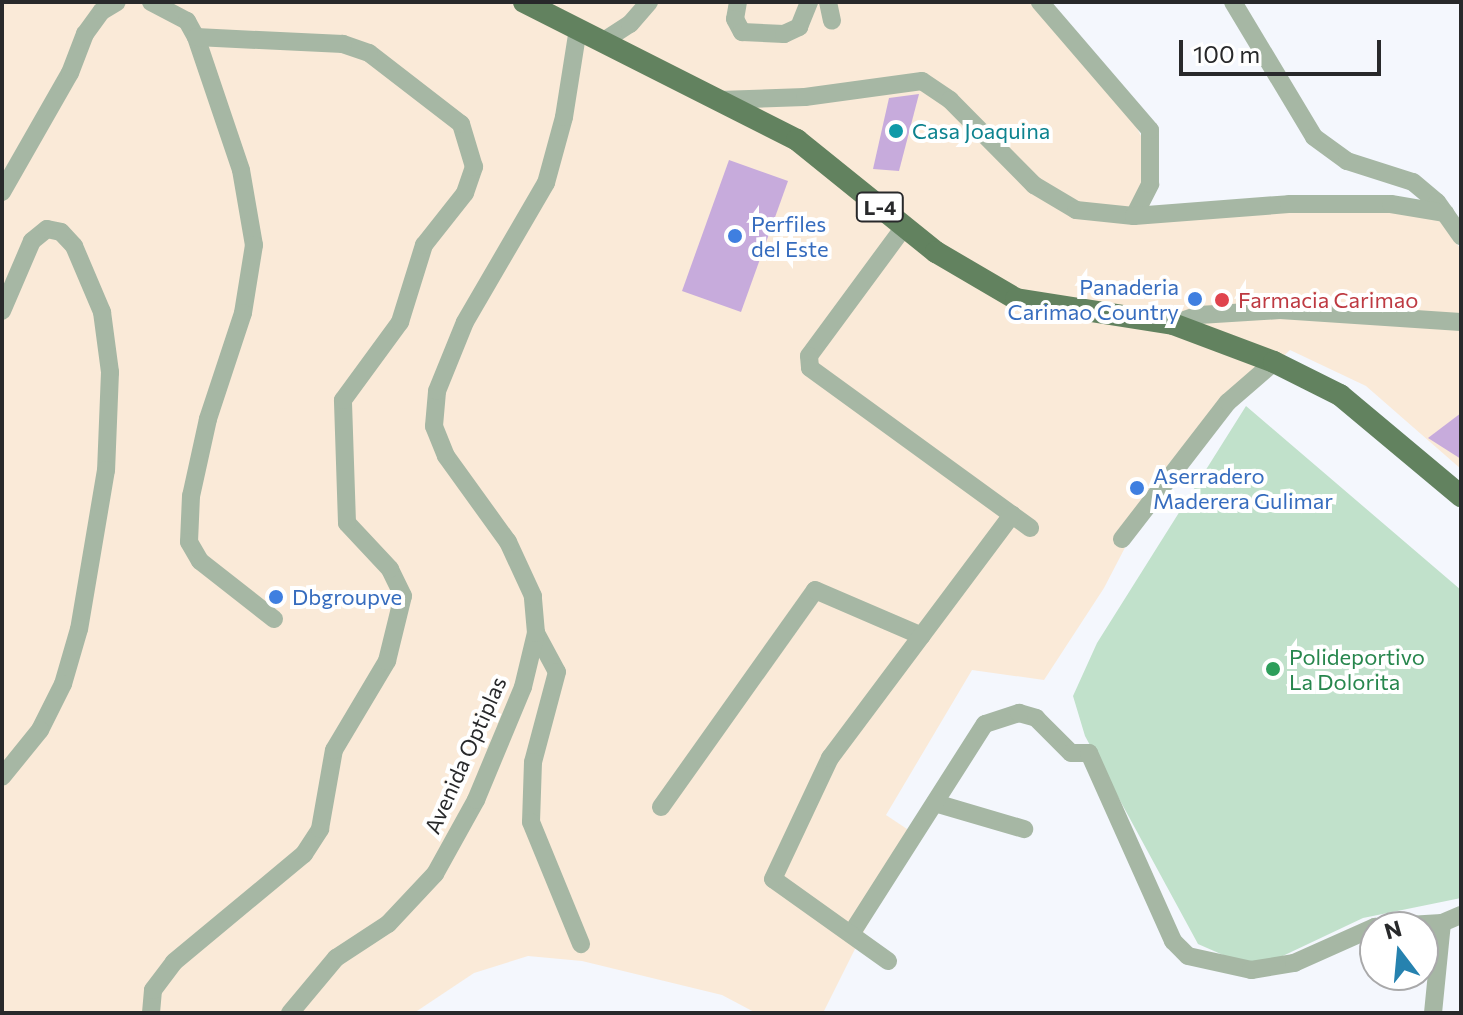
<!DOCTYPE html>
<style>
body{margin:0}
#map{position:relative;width:1463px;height:1015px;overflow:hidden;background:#f4f7fd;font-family:Commissioner,sans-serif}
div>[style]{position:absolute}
.industrial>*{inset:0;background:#faead8}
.green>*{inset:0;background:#c1e1cb}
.building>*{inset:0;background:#c7abdc}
.minor>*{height:18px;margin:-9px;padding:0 9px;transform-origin:9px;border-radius:9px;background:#a6b7a4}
.major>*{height:22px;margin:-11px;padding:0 11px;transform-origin:11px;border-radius:11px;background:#62825f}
.dots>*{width:22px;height:22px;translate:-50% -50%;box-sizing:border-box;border:4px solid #fff;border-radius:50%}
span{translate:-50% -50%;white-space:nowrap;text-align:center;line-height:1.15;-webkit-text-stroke:8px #fff;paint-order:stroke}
.shield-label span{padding:2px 6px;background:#fff;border:2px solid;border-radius:6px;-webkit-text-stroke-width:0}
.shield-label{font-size:20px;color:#28292b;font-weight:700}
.culture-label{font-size:22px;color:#0d838f}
.left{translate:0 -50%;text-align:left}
.shop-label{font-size:22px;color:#366cbe}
.right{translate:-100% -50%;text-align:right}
.health-label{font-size:22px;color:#be3a42}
.leisure-label{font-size:22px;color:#27864d}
.street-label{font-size:22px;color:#28292b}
.frame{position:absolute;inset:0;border:4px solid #28292b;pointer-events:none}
.north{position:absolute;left:1359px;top:911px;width:80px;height:80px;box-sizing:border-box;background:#fff;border:2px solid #a9a9aa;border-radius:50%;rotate:344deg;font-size:22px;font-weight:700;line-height:32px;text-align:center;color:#28292b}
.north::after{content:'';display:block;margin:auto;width:28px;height:36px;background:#2682af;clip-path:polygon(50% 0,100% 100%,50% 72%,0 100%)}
.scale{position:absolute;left:1179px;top:40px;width:202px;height:36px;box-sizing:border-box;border:4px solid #28292b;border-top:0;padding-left:10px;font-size:24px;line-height:28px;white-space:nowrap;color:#28292b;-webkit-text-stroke:6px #fff;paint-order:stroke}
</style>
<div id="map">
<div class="industrial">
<i style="clip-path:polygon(2px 2px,1033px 2px,1133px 120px,1145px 144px,1151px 223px,1296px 204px,1406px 204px,1443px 222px,1461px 250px,1461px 469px,1366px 386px,1290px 350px,1169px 463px,1104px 588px,1044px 680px,972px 670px,886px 815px,913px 833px,823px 1013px,756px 1013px,722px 995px,582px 961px,528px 956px,474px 973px,414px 1013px,2px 1013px)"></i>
</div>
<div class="green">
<i style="clip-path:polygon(1246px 406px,1461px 590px,1461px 898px,1363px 918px,1255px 969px,1198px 944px,1085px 736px,1073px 696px,1097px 643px)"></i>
</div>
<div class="building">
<i style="clip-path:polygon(919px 94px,899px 171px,873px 169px,889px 98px)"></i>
<i style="clip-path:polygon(729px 160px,788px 181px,741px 312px,682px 291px)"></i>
<i style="clip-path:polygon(1461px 413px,1461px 459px,1428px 438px)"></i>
</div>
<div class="minor">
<i style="left:151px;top:2px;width:41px;rotate:27.8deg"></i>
<i style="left:187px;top:21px;width:18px;rotate:61deg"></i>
<i style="left:196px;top:37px;width:140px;rotate:71.3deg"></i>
<i style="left:241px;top:170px;width:76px;rotate:80.2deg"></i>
<i style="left:254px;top:245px;width:69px;rotate:99.2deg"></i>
<i style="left:243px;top:313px;width:112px;rotate:108.3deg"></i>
<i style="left:208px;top:419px;width:79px;rotate:102.4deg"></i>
<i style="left:191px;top:496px;width:46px;rotate:92.5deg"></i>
<i style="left:189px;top:542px;width:22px;rotate:60deg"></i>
<i style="left:200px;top:561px;width:94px;rotate:38.1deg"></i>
<i style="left:738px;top:2px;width:17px;rotate:100deg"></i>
<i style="left:735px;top:19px;width:15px;rotate:62deg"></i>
<i style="left:742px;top:32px;width:42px;rotate:2.7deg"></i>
<i style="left:784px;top:34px;width:17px;rotate:-25deg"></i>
<i style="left:799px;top:27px;width:27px;rotate:-68deg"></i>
<i style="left:828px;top:2px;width:19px;rotate:78deg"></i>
<i style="left:1233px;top:2px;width:157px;rotate:59deg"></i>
<i style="left:1314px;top:137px;width:41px;rotate:36deg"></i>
<i style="left:1347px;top:161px;width:69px;rotate:17.7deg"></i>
<i style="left:1413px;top:182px;width:31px;rotate:40deg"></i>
<i style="left:1437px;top:202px;width:42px;rotate:54.8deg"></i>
<i style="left:602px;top:42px;width:33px;rotate:-33deg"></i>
<i style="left:630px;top:24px;width:29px;rotate:-49deg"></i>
<i style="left:719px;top:100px;width:86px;rotate:-2deg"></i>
<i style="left:805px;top:97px;width:118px;rotate:-7.8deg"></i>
<i style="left:922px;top:81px;width:34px;rotate:34deg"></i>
<i style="left:950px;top:100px;width:120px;rotate:45.3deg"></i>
<i style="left:1034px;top:185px;width:49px;rotate:30.8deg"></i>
<i style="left:1076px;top:210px;width:58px;rotate:5.9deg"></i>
<i style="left:1134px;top:216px;width:36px;rotate:-63deg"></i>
<i style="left:1150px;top:184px;width:54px;rotate:-90deg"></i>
<i style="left:1150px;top:130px;width:169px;rotate:-130.7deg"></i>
<i style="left:2px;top:192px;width:137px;rotate:-60.3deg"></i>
<i style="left:70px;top:73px;width:42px;rotate:-69deg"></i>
<i style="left:85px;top:34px;width:29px;rotate:-54deg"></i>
<i style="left:102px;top:11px;width:17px;rotate:-31deg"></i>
<i style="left:1134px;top:216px;width:155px;rotate:-4.4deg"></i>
<i style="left:1289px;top:204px;width:102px"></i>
<i style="left:1391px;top:204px;width:55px;rotate:9.5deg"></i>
<i style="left:904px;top:227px;width:160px;rotate:126.4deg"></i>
<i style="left:809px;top:356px;width:12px;rotate:85deg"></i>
<i style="left:810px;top:368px;width:272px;rotate:36deg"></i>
<i style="left:2px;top:311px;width:76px;rotate:-66.8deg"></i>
<i style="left:32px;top:241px;width:19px;rotate:-39deg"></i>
<i style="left:47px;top:229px;width:14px;rotate:12deg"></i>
<i style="left:61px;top:232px;width:19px;rotate:47deg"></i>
<i style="left:74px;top:246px;width:72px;rotate:67deg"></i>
<i style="left:102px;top:312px;width:61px;rotate:82.4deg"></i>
<i style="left:110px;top:372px;width:98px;rotate:92.3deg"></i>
<i style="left:106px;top:470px;width:161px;rotate:99.6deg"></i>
<i style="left:79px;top:629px;width:57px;rotate:106.2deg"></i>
<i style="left:63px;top:684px;width:51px;rotate:116.6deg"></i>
<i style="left:40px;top:730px;width:60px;rotate:129deg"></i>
<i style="left:1173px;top:324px;width:28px;rotate:-19deg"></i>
<i style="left:1199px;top:315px;width:81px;rotate:-3.5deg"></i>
<i style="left:1280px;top:310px;width:181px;rotate:3.8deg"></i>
<i style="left:1122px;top:539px;width:173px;rotate:-52.3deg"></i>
<i style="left:1228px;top:402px;width:61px;rotate:-41deg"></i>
<i style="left:536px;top:633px;width:44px;rotate:61.7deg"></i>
<i style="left:557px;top:672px;width:93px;rotate:104.9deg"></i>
<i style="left:533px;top:762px;width:60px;rotate:91.9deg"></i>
<i style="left:531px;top:822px;width:132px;rotate:67.7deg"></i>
<i style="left:935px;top:803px;width:93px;rotate:16.3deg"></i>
<i style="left:661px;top:807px;width:266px;rotate:-54.6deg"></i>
<i style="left:815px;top:590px;width:116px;rotate:23.3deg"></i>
<i style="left:1375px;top:927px;width:67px;rotate:-3.4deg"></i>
<i style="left:1442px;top:923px;width:21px;rotate:-23deg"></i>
<i style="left:851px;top:934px;width:249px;rotate:-57.5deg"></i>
<i style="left:985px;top:724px;width:36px;rotate:-18deg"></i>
<i style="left:1019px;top:713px;width:18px;rotate:16deg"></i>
<i style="left:1036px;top:718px;width:49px;rotate:45deg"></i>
<i style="left:1071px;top:753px;width:18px"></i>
<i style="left:1089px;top:753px;width:206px;rotate:65.9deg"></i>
<i style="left:1173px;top:941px;width:21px;rotate:45deg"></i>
<i style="left:1188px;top:956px;width:65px;rotate:12.5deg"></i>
<i style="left:1251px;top:970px;width:44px;rotate:-9.2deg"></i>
<i style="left:1294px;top:963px;width:89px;rotate:-24deg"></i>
<i style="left:888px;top:961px;width:141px;rotate:-144.5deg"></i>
<i style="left:773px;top:879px;width:134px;rotate:-64.8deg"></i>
<i style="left:830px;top:758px;width:304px;rotate:-53.2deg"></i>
<i style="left:151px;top:1013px;width:23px;rotate:-85deg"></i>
<i style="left:153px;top:990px;width:35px;rotate:-53deg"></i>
<i style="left:174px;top:962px;width:169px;rotate:-39.7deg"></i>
<i style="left:304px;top:854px;width:30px;rotate:-57deg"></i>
<i style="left:320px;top:829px;width:80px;rotate:-80deg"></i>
<i style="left:334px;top:750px;width:104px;rotate:-59.2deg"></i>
<i style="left:387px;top:661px;width:67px;rotate:-76.2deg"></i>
<i style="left:403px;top:596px;width:30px;rotate:-116deg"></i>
<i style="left:390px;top:569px;width:63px;rotate:-133.1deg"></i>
<i style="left:347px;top:523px;width:123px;rotate:-91.9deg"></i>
<i style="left:343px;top:400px;width:97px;rotate:-53.8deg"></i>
<i style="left:400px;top:322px;width:81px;rotate:-72.7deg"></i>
<i style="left:424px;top:245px;width:66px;rotate:-51.7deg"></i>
<i style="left:465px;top:193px;width:28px;rotate:-71deg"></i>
<i style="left:474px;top:167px;width:45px;rotate:-106.8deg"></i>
<i style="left:461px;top:124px;width:116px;rotate:-142.3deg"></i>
<i style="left:369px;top:53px;width:28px;rotate:-161deg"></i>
<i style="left:343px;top:44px;width:147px;rotate:-177.3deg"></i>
<i style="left:290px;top:1013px;width:72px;rotate:-50.1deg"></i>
<i style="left:336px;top:958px;width:62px;rotate:-33.2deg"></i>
<i style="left:388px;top:924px;width:69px;rotate:-46.8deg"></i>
<i style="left:435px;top:874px;width:85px;rotate:-61deg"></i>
<i style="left:476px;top:800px;width:122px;rotate:-67.4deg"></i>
<i style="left:523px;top:687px;width:56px;rotate:-76.5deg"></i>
<i style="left:536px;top:633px;width:37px;rotate:-95deg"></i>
<i style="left:533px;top:596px;width:60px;rotate:-114.8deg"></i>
<i style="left:508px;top:542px;width:106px;rotate:-125.8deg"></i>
<i style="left:446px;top:456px;width:32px;rotate:-112deg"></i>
<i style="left:434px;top:426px;width:35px;rotate:-85deg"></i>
<i style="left:437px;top:391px;width:74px;rotate:-67.9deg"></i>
<i style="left:465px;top:322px;width:161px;rotate:-59.8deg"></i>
<i style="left:546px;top:183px;width:68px;rotate:-74.7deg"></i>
<i style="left:564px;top:117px;width:89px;rotate:-81deg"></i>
<i style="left:1433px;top:1013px;width:90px;rotate:-84.3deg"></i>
</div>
<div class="major">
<i style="left:524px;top:2px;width:306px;rotate:26.8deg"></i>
<i style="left:797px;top:140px;width:179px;rotate:38.9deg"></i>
<i style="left:936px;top:252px;width:93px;rotate:30.4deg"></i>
<i style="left:1016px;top:299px;width:159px;rotate:9deg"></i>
<i style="left:1173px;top:324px;width:108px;rotate:20.6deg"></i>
<i style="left:1274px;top:362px;width:74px;rotate:26.6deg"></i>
<i style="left:1340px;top:395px;width:158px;rotate:39.9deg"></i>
</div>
<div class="dots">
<i style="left:896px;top:131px;background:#0f9aa8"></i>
<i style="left:735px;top:236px;background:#3f7fe0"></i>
<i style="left:1195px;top:299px;background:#3f7fe0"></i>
<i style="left:1222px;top:300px;background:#e0444e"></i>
<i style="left:1137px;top:488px;background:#3f7fe0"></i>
<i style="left:276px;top:597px;background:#3f7fe0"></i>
<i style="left:1273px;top:669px;background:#2e9e5b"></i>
</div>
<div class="shield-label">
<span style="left:880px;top:207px">L-4</span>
</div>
<div class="culture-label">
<span class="left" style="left:912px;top:131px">Casa Joaquina</span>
</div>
<div class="shop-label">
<span class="left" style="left:751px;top:236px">Perfiles<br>del Este</span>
<span class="right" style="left:1179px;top:299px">Panaderia<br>Carimao Country</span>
<span class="left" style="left:1153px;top:488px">Aserradero<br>Maderera Gulimar</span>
<span class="left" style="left:292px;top:597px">Dbgroupve</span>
</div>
<div class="health-label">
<span class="left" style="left:1238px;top:300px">Farmacia Carimao</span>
</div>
<div class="leisure-label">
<span class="left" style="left:1289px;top:669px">Polideportivo<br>La Dolorita</span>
</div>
<div class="street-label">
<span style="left:465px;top:755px;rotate:-66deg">Avenida Optiplas</span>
</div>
<div class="frame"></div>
<div class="north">N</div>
<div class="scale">100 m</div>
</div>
